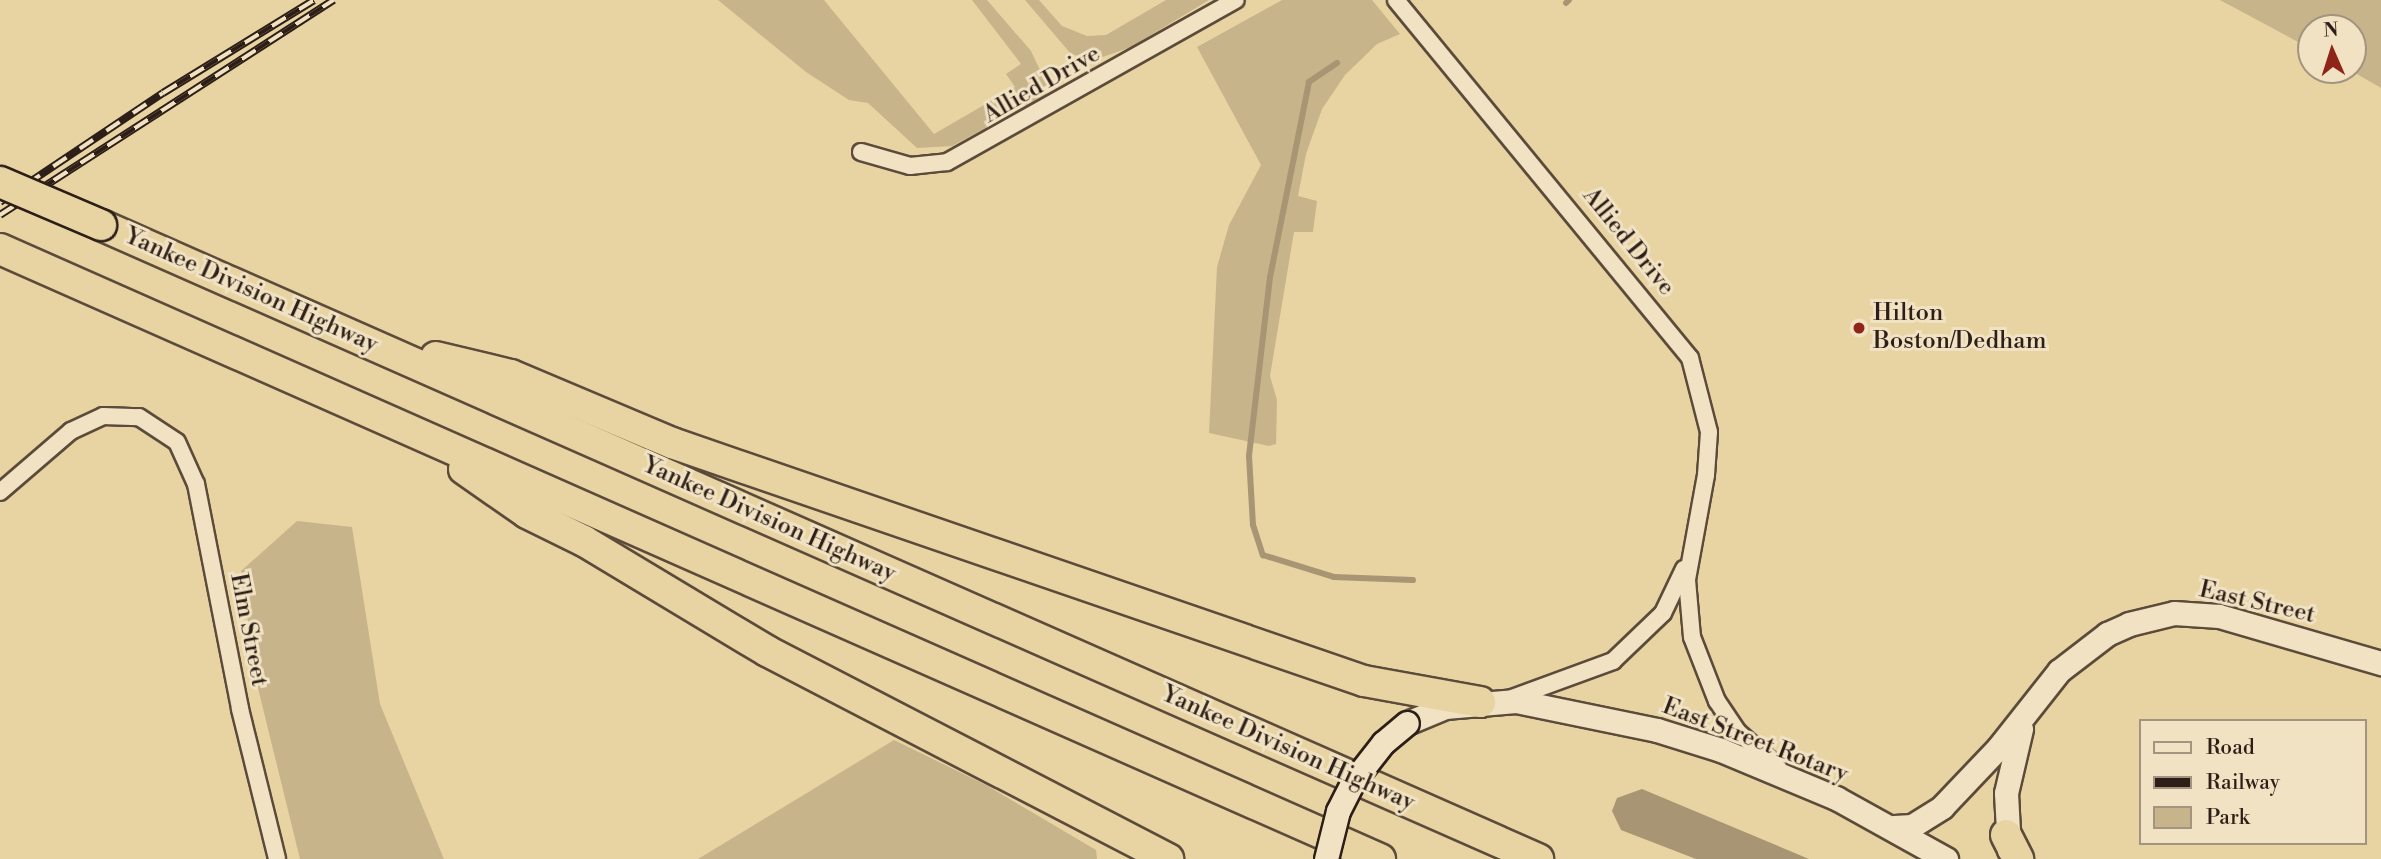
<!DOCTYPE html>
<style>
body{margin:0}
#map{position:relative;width:2381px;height:859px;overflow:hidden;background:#e8d3a2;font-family:"Libre Bodoni",serif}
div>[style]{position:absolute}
.green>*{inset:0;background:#c8b48a}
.water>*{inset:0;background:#a89573}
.stream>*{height:6px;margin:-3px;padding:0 3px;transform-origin:3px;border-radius:3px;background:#a89573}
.roads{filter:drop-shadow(2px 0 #5c4b3a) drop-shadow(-2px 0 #5c4b3a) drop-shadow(0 2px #5c4b3a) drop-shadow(0 -2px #5c4b3a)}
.minor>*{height:16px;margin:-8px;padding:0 8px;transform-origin:8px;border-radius:8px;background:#f0e2c3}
.secondary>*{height:23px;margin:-11.5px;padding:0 11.5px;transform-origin:11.5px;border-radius:11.5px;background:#f0e2c3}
.motorway>*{height:30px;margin:-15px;padding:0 15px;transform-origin:15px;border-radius:15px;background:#e8d3a2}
.rail>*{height:8px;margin-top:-4px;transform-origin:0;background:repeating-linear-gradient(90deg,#f0e2c3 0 16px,#2d1e17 0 32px);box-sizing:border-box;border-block:2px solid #2d1e17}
.bridges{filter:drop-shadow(2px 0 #2d1e17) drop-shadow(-2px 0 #2d1e17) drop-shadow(0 2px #2d1e17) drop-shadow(0 -2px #2d1e17)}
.secondary-bridge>*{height:23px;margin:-11.5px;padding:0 11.5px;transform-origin:11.5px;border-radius:11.5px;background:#f0e2c3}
.motorway-bridge>*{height:30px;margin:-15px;padding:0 15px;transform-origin:15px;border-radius:15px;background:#e8d3a2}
.dots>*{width:19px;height:19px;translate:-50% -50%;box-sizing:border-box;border:4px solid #f0e2c3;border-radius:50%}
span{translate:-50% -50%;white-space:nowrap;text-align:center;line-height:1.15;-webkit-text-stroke:6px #f0e2c3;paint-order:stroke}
.street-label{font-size:24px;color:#2d1e17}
.poi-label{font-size:24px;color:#2d1e17}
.left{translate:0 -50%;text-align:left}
.legend{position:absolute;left:2139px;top:719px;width:228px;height:126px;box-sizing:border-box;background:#f0e2c3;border:2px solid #a2947e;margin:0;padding:9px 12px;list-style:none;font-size:21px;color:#2d1e17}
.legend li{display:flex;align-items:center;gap:14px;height:35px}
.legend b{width:35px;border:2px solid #a2947e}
.north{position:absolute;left:2297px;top:14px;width:70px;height:70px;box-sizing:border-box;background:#f0e2c3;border:2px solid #a2947e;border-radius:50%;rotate:357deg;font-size:19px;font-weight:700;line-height:28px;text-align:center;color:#2d1e17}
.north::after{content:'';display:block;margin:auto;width:24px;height:32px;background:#8f2418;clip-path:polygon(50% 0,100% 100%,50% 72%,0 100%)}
</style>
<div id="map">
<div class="green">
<i style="clip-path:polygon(718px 0,824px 0,934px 134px,1015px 87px,1006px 74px,1021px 64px,972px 0,987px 0,1031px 51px,1049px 89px,1046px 95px,952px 146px,917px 148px,868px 103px,849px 100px,806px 72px)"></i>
<i style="clip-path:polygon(1025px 0,1039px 0,1062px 26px,1087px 36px,1106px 35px,1166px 0,1209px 0,1131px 47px,1094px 60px,1071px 54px)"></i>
<i style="clip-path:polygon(1282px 0,1372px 0,1400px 34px,1377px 44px,1345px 75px,1322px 109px,1306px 154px,1298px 196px,1317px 201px,1313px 232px,1294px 232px,1270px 376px,1277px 400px,1276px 444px,1269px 446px,1209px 433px,1217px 267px,1229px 225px,1261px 165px,1197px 47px)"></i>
<i style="clip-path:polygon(2220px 0,2381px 0,2381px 88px,2350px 70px,2353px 28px,2311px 28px,2311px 49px)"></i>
<i style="clip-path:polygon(297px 521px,352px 527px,380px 704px,444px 859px,300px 859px,255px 676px,241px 571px)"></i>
<i style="clip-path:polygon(894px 740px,986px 785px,1096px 850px,1097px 859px,698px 859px)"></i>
</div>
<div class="water">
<i style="clip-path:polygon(1642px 789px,1809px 859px,1696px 859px,1621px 830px,1612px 811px,1617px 798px)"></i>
</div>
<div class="stream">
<i style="left:1566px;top:3px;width:4px;rotate:-45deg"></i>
<i style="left:1337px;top:63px;width:34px;rotate:146deg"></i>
<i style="left:1309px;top:82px;width:199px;rotate:101.3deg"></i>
<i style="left:1270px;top:277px;width:180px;rotate:96.7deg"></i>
<i style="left:1249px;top:456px;width:69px;rotate:86.7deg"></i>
<i style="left:1253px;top:525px;width:32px;rotate:72deg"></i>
<i style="left:1263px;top:555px;width:74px;rotate:17.2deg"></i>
<i style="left:1334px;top:577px;width:79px;rotate:2.2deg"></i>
</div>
<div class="roads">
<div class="minor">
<i style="left:1396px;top:0;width:463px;rotate:50.6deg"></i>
<i style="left:1690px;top:358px;width:76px;rotate:75.6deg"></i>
<i style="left:1709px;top:432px;width:43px;rotate:94deg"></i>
<i style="left:1706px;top:475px;width:107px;rotate:100.3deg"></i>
<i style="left:1687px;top:580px;width:57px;rotate:85deg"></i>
<i style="left:1692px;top:637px;width:69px;rotate:68.7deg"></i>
<i style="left:1717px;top:701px;width:37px;rotate:56deg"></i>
<i style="left:1738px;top:732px;width:53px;rotate:41.2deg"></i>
<i style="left:861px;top:152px;width:51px;rotate:15.9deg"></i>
<i style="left:910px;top:166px;width:37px;rotate:-6deg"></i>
<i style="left:947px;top:162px;width:331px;rotate:-29.3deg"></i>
<i style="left:0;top:492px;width:94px;rotate:-40.7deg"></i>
<i style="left:71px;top:431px;width:35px;rotate:-25deg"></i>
<i style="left:103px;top:416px;width:36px;rotate:2deg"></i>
<i style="left:139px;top:417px;width:45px;rotate:33.3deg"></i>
<i style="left:177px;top:442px;width:46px;rotate:65.7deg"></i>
<i style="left:196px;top:484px;width:229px;rotate:78.9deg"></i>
<i style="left:240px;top:709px;width:154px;rotate:76.1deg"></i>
<i style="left:1512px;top:698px;width:108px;rotate:-20.1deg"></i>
<i style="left:1613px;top:661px;width:69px;rotate:-43.8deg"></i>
<i style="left:1663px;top:613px;width:49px;rotate:-64.5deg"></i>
</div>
<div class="secondary">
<i style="left:1407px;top:723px;width:41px;rotate:-22.8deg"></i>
<i style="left:1445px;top:707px;width:71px;rotate:-4.8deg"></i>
<i style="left:1516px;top:701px;width:144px;rotate:11.6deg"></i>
<i style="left:1657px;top:730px;width:67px;rotate:17.4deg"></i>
<i style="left:1721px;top:750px;width:125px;rotate:22.7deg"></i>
<i style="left:1836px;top:798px;width:126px;rotate:29deg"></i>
<i style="left:1894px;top:827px;width:18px;rotate:-3deg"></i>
<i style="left:1912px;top:826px;width:36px;rotate:-32deg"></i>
<i style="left:1942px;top:807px;width:83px;rotate:-46.5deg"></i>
<i style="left:1999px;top:747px;width:97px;rotate:-51.7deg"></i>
<i style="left:2059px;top:671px;width:61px;rotate:-37.6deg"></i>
<i style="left:2107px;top:634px;width:24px;rotate:-24deg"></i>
<i style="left:2129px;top:624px;width:46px;rotate:-13.7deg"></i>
<i style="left:2174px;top:613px;width:45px;rotate:3.8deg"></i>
<i style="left:2219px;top:616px;width:169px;rotate:16.2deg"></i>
<i style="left:2009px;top:850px;width:57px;rotate:-93deg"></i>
<i style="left:2006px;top:793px;width:66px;rotate:-76.8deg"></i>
</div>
<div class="motorway">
<i style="left:101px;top:225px;width:1571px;rotate:23.81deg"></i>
<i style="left:0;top:249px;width:1509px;rotate:23.85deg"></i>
<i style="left:436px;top:357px;width:77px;rotate:13.5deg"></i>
<i style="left:511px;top:375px;width:175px;rotate:22.9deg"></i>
<i style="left:672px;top:443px;width:732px;rotate:18.98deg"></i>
<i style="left:1364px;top:681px;width:118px;rotate:10.3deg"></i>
<i style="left:464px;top:469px;width:77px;rotate:34.9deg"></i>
<i style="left:527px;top:513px;width:64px;rotate:26.2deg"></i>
<i style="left:584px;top:541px;width:214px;rotate:31deg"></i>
<i style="left:767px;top:651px;width:452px;rotate:27.4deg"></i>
<i style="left:2006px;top:835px;width:27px;rotate:63deg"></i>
</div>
</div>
<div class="rail">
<i style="left:0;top:202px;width:196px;rotate:-33.8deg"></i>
<i style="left:163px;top:93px;width:177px;rotate:-31.6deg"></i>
<i style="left:0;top:215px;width:397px;rotate:-32.8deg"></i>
</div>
<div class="bridges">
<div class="secondary-bridge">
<i style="left:1326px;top:859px;width:49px;rotate:-76deg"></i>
<i style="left:1338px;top:811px;width:35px;rotate:-63deg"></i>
<i style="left:1354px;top:780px;width:47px;rotate:-51.9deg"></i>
<i style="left:1383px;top:743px;width:31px;rotate:-40deg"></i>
</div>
<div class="motorway-bridge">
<i style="left:0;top:182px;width:110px;rotate:23.1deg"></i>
</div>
</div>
<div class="dots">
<i style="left:1859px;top:328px;background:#8f2418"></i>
</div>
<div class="street-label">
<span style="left:1042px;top:85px;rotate:-30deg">Allied Drive</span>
<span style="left:1628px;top:242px;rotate:51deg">Allied Drive</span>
<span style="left:251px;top:291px;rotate:24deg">Yankee Division Highway</span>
<span style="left:769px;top:520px;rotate:24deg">Yankee Division Highway</span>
<span style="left:2257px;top:603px;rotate:13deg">East Street</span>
<span style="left:248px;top:630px;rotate:79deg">Elm Street</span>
<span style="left:1755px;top:741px;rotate:21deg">East Street Rotary</span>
<span style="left:1288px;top:749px;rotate:24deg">Yankee Division Highway</span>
</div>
<div class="poi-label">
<span class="left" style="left:1873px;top:328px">Hilton<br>Boston/Dedham</span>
</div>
<ul class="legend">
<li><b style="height:9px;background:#f0e2c3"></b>Road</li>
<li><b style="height:9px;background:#2d1e17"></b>Railway</li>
<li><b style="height:19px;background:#c8b48a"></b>Park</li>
</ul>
<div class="north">N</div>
</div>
